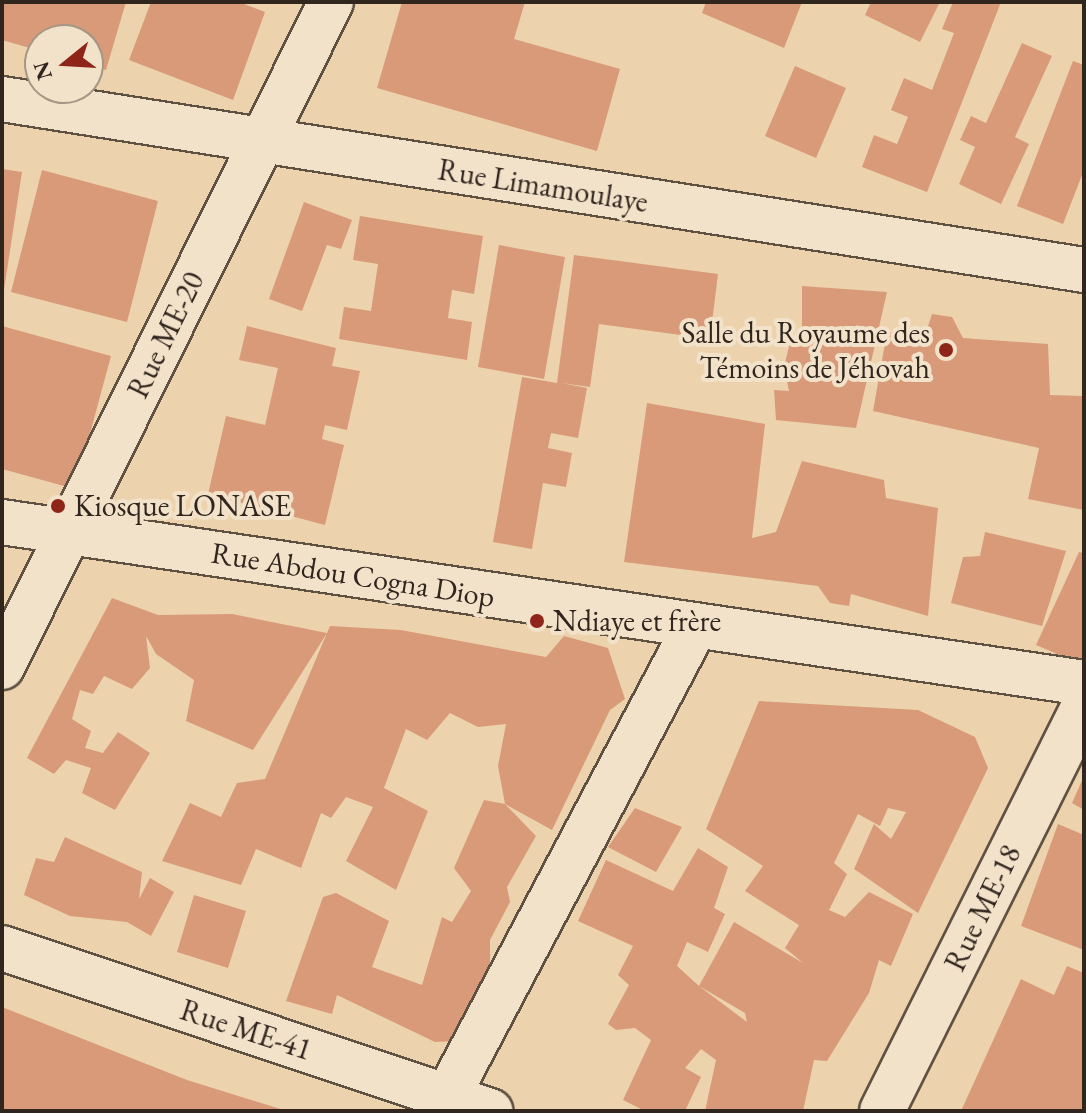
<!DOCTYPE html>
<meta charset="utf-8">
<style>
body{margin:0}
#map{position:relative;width:1086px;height:1113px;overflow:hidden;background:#ecd3ad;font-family:"EB Garamond",serif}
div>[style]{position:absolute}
.building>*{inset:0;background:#d99a79}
.roads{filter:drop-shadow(2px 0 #5f5142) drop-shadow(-2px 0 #5f5142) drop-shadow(0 2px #5f5142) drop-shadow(0 -2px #5f5142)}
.minor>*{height:44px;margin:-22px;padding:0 22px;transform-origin:22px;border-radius:22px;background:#f3e2ca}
.dots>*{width:22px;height:22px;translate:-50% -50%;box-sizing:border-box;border:4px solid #f3e2ca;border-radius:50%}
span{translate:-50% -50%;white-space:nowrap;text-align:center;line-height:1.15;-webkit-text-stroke:8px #f3e2ca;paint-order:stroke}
.street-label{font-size:30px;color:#30261e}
.poi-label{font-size:30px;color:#30261e}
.right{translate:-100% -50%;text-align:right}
.left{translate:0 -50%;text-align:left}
.frame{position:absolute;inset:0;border:4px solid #30261e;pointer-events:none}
.north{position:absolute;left:24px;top:24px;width:80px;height:80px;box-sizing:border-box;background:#f3e2ca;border:2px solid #a59785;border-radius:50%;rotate:252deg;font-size:22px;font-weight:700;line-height:32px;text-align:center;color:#30261e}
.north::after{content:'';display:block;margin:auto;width:28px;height:36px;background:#8f2418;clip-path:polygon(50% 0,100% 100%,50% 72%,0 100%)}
</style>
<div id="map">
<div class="building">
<i style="clip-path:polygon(2px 2px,126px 2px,106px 70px,88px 65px,88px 40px,40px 40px,40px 51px,2px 40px)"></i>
<i style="clip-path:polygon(151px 2px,239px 2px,265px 12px,233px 100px,129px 60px)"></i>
<i style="clip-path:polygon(402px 2px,525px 2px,514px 39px,620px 69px,597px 151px,377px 88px)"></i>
<i style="clip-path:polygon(706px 2px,802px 2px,784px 48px,702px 13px)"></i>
<i style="clip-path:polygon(871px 2px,940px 2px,920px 42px,865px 15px)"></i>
<i style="clip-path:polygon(953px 2px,1001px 2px,927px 192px,862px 167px,874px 135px,897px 144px,908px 117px,891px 110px,904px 78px,932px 90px,954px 33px,942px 29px)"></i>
<i style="clip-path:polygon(1022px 43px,1052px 56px,1015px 137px,1029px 144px,1001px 204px,959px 184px,975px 147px,960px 140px,971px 116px,986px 123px)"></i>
<i style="clip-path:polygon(1073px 61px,1084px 65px,1084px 170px,1063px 224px,1017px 206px)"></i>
<i style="clip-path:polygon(795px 66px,846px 88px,816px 158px,765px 136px)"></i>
<i style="clip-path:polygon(2px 169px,22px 172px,4px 290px,2px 289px)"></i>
<i style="clip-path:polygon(42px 170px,158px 201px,127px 322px,11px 292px)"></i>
<i style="clip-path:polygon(304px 202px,352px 220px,341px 249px,327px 245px,302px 311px,269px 299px)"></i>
<i style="clip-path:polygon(360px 216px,483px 236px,474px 294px,452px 290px,448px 318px,472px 322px,467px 360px,339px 339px,344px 307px,371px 311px,378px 264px,353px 260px)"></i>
<i style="clip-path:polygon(499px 245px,565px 257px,544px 379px,478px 367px)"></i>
<i style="clip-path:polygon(574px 255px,718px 274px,710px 339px,599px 324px,590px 387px,561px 383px,587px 388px,578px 438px,551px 433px,548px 448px,572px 453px,566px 487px,543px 483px,532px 549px,493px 542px,522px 377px,557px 383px)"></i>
<i style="clip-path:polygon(802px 286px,887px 292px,856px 428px,776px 420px,774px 390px,789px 391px,784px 367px,791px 338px,802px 336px)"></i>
<i style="clip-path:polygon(932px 314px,952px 317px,963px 338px,1048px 344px,1050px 395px,1084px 396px,1084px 510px,1028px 499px,1039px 448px,873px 411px,887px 332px,926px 332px)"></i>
<i style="clip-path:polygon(2px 326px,111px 356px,75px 489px,2px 469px)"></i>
<i style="clip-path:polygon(247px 326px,336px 348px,332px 366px,360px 371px,347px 430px,325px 425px,322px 439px,344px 445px,325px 525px,208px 494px,226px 416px,265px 425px,278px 368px,239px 360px)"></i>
<i style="clip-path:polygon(647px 403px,765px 424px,752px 538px,776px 532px,802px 461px,884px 480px,886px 498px,938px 508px,928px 616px,851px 594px,849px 606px,830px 603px,818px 586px,624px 562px)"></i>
<i style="clip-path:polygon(985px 532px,1066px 551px,1042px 626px,951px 603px,963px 557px,980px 556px)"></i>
<i style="clip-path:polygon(1079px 552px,1084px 553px,1083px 665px,1036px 645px)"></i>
<i style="clip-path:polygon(112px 598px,158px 615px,232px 614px,327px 633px,253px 750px,186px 721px,194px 680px,156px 654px,146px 636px,150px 668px,132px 689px,104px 676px,93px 694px,80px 690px,72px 719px,91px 731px,85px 748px,103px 753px,118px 732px,150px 753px,115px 810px,82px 793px,91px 768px,66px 760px,54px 774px,27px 758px)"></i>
<i style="clip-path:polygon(330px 626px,401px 630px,546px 657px,564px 636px,608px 648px,625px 699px,610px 710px,552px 830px,505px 804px,498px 766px,506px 724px,478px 727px,450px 713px,427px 740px,406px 729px,384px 788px,428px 811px,396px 890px,346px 861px,373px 807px,346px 797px,331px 818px,321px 813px,301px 868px,256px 849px,241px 885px,162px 861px,190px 803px,221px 817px,237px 783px,265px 779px)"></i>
<i style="clip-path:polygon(evenodd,759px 701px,918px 710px,975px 737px,988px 768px,918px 913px,854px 869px,874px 824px,891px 839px,906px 812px,888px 808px,880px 826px,858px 814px,834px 863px,847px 874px,829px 910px,845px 917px,869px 892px,913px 914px,891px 966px,879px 960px,869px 993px,827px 1061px,814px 1060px,803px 1111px,705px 1111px,716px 1060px,701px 1049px,685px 1068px,701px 1077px,685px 1111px,645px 1111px,623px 1100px,651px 1040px,635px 1028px,616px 1030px,608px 1024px,629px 985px,618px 975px,633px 946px,578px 921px,606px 860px,673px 891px,698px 848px,728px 867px,714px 908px,725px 914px,708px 952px,687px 942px,677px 966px,699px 986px,734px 922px,803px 963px,785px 948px,799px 925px,745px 891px,763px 866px,706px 829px,759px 701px,699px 986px,745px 1013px,747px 1022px,699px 986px)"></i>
<i style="clip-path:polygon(1084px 776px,1084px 810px,1072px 803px)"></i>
<i style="clip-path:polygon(484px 800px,505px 804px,536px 836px,507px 887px,510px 902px,490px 940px,490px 964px,454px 1041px,435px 1042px,337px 995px,332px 1014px,286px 1001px,323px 897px,336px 893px,389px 921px,372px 967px,422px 985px,442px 917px,452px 922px,471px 891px,454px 868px)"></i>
<i style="clip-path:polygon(635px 808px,682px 827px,656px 872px,608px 847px)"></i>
<i style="clip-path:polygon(1058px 824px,1084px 835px,1084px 950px,1021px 926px)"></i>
<i style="clip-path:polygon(65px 837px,142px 872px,139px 899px,150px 878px,174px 892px,151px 936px,127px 922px,70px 916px,24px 895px,36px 858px,54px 862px)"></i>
<i style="clip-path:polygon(194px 895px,246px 911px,228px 968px,177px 952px)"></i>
<i style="clip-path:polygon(1067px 966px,1084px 973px,1084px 1111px,961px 1111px,1021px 979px,1054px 995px)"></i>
<i style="clip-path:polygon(2px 1007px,187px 1080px,287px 1111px,2px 1111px)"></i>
</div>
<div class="roads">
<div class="minor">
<i style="left:2px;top:99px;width:1095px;rotate:8.98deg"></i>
<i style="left:2px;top:522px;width:1094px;rotate:8.46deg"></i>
<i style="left:2px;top:667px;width:742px;rotate:-63.68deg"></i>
<i style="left:2px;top:948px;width:515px;rotate:18.47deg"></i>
<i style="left:447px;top:1097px;width:531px;rotate:-62.18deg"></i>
<i style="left:882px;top:1111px;width:453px;rotate:-63.5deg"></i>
</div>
</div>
<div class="dots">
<i style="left:946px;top:350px;background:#8f2418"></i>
<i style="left:58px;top:506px;background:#8f2418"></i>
<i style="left:537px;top:621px;background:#8f2418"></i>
</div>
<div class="street-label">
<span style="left:543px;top:186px;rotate:9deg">Rue Limamoulaye</span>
<span style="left:166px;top:335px;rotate:-64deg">Rue ME-20</span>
<span style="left:353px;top:575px;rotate:9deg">Rue Abdou Cogna Diop</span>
<span style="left:983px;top:908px;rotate:-64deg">Rue ME-18</span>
<span style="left:246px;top:1030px;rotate:18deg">Rue ME-41</span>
</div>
<div class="poi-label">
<span class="right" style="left:930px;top:350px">Salle du Royaume des<br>Témoins de Jéhovah</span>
<span class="left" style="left:74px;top:506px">Kiosque LONASE</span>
<span class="left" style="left:553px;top:621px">Ndiaye et frère</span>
</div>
<div class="frame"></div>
<div class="north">N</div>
</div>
